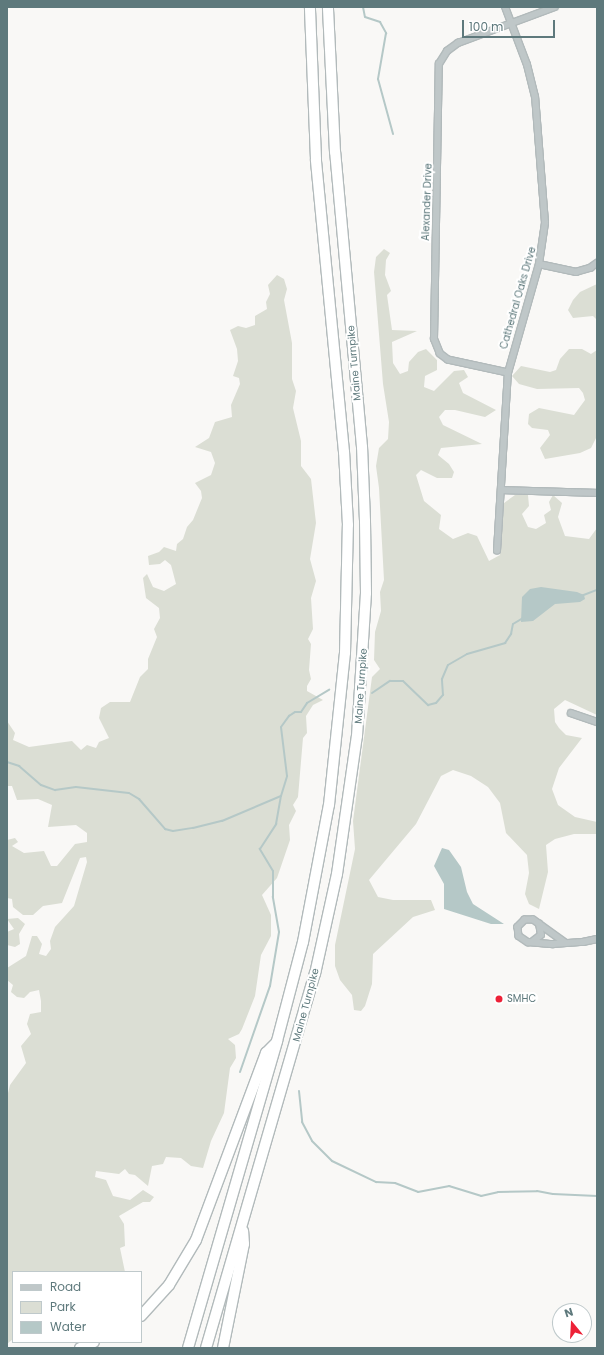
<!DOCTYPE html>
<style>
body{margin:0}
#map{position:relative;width:604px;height:1355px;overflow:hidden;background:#f9f8f6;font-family:Poppins,sans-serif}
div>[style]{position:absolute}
.green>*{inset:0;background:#dbded4}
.water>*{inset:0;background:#b5c8c7}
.stream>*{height:2px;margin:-1px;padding:0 1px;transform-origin:1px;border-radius:1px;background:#b5c8c7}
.roads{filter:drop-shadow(1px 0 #b2babb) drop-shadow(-1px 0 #b2babb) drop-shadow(0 1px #b2babb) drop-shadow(0 -1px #b2babb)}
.street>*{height:5.5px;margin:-2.75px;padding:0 2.75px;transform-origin:2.75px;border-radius:2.75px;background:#bfc7c8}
.highway>*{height:10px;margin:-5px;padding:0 5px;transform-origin:5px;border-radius:5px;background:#fff}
.dots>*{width:11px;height:11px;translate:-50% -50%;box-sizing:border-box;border:2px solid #fff;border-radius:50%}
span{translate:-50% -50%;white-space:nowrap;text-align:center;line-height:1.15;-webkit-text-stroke:4px #fff;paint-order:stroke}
.street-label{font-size:10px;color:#5e797c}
.poi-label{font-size:10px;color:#5e797c}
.left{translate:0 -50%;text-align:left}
.frame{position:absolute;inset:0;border:8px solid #5e797c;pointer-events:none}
.legend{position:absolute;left:12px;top:1271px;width:130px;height:72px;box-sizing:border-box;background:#fff;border:1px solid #bfc9cb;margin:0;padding:5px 7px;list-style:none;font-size:12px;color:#5e797c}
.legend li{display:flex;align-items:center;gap:8px;height:20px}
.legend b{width:20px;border:1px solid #bfc9cb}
.north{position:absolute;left:552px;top:1303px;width:40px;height:40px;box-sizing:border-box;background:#fff;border:1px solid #bfc9cb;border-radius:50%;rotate:342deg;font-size:11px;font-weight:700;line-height:16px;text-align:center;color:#5e797c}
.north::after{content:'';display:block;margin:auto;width:14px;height:18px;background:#ed2137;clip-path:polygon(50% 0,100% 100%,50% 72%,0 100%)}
.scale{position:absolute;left:462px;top:20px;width:93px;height:18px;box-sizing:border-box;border:2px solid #5e797c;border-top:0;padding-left:5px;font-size:12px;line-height:14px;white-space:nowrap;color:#5e797c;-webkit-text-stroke:3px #fff;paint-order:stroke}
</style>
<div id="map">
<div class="green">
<i style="clip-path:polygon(384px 249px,390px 253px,386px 260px,385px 275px,391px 291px,387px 295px,392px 330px,417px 331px,392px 342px,393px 363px,400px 374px,408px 371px,409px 362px,418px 352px,426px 349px,437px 360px,437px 370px,425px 376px,424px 387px,434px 391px,454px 371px,464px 370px,468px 377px,459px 383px,463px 393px,496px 410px,485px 417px,455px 410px,445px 410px,439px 417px,443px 425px,482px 444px,441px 448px,438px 455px,449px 464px,454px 472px,452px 478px,437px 478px,421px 470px,416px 475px,424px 501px,441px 515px,439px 529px,453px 539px,468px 533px,477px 536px,489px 561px,500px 555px,504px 503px,515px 495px,528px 495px,529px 506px,522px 514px,528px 527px,536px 529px,546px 523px,544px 515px,551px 510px,549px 502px,553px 495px,562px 503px,558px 517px,565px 536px,589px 539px,597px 528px,597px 715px,565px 700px,554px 709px,555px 722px,559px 728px,566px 735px,582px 738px,559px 768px,552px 789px,558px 805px,575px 817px,597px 822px,597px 834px,574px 834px,555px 839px,546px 845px,548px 872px,539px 909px,529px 904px,525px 894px,529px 873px,527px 855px,506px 833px,500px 803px,488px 787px,471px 776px,453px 770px,441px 776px,416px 824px,369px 880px,378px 897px,393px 900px,431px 900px,435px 910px,413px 917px,373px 954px,372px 984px,365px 1006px,361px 1011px,354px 1010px,352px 995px,340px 980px,335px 966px,335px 945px,355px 849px,353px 821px,372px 677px,380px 669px,374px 660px,375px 632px,381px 611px,380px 592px,384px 580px,379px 488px,376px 466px,379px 448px,388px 439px,389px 422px,383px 384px,374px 272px,376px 257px)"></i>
<i style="clip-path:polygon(277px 275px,284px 279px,287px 289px,284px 300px,292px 343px,292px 379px,296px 391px,293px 408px,301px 441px,301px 466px,311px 479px,316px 523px,310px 559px,316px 581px,311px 598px,313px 629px,308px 639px,311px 644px,309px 670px,311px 679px,307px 686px,307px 691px,323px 700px,313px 705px,306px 716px,307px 733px,303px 738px,298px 797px,293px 805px,296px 811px,289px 825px,290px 840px,277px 878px,262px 895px,271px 915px,271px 936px,261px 955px,255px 996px,242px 1029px,239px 1034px,228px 1039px,235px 1045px,236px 1058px,230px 1068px,224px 1113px,211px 1141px,203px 1168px,191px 1166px,181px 1158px,166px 1157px,163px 1164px,152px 1166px,148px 1186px,135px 1175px,129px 1174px,125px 1169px,119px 1174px,96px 1171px,95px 1177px,106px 1180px,113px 1196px,130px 1200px,143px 1190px,154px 1197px,150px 1202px,143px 1202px,119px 1216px,124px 1224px,125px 1246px,120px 1248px,125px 1272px,13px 1272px,13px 1339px,7px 1344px,7px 1097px,10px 1085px,26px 1063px,21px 1046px,31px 1034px,27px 1024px,30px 1014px,41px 1012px,41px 1001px,39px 990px,30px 992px,24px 998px,17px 997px,11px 992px,13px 985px,7px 980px,7px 968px,26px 956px,32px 936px,37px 936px,42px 944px,39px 954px,46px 956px,51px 949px,50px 941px,55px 927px,74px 906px,87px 862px,86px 857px,80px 858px,62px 903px,43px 906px,33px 915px,23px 915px,13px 907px,12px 899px,7px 898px,7px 840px,15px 838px,18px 842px,12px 846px,24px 853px,44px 851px,51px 866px,57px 866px,75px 844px,87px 842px,87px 833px,76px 825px,48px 827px,52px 805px,38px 799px,17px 800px,12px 786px,7px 786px,7px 721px,15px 733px,13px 740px,29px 747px,72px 741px,81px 750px,87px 745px,96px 748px,99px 742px,109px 738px,99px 718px,101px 708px,110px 702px,130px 702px,140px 677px,148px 669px,148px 659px,157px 637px,154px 629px,160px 618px,159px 608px,146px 598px,143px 578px,147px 574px,153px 587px,164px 591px,176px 584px,171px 565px,165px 560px,160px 564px,149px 565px,148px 556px,159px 552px,164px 547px,176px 551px,177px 544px,183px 539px,187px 527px,193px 520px,202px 498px,201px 491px,195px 483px,211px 475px,215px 463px,211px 452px,195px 447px,209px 438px,215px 422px,232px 417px,231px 405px,240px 384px,239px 378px,233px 376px,238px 361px,237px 349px,230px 330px,238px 326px,246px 328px,255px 325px,255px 316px,267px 309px,266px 302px,270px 294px,268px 285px)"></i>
<i style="clip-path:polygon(597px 284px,597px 320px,593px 316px,573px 318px,568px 310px,573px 300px,580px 292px)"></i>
<i style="clip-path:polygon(569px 349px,582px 349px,591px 354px,597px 350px,597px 436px,591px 448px,580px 453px,545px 459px,540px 448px,550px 435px,548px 430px,532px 428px,528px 424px,529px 414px,539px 408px,574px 415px,585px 400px,583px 393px,579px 388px,537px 389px,519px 384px,512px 376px,521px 366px,550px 372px,556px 370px,560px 359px)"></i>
<i style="clip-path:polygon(18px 918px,25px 924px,19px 934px,20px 944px,15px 947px,7px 945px,7px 932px,14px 929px,7px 919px)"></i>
</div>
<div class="water">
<i style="clip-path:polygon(541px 587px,577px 592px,584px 595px,585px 599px,580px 602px,555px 604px,533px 621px,521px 622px,522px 597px,530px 589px)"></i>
<i style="clip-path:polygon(442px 848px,449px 850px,461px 867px,467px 892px,473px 904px,504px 924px,491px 924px,444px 909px,444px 884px,434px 866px)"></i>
</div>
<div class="stream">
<i style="left:363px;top:7px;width:10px;rotate:79deg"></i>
<i style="left:365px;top:17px;width:16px;rotate:18deg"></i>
<i style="left:380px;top:22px;width:13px;rotate:61deg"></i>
<i style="left:386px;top:33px;width:47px;rotate:99.9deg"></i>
<i style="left:378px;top:79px;width:57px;rotate:74.7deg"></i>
<i style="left:581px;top:596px;width:17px;rotate:-21deg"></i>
<i style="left:372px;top:693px;width:22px;rotate:-34deg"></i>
<i style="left:390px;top:681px;width:13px"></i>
<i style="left:403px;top:681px;width:35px;rotate:44deg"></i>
<i style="left:428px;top:705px;width:8px;rotate:-14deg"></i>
<i style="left:436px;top:703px;width:11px;rotate:-49deg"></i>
<i style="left:443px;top:695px;width:16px;rotate:-94deg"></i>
<i style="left:442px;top:679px;width:15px;rotate:-67deg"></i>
<i style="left:448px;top:665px;width:22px;rotate:-30deg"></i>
<i style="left:467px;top:654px;width:40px;rotate:-16deg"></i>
<i style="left:505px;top:643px;width:11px;rotate:-56deg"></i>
<i style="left:511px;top:634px;width:10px;rotate:-79deg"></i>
<i style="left:513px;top:624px;width:12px;rotate:-31deg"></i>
<i style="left:7px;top:762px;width:13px;rotate:18deg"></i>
<i style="left:19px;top:766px;width:29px;rotate:41deg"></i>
<i style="left:41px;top:785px;width:15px;rotate:20deg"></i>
<i style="left:55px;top:790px;width:21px;rotate:-8deg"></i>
<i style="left:76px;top:787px;width:53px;rotate:6.5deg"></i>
<i style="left:129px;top:793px;width:12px;rotate:31deg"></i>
<i style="left:139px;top:799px;width:40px;rotate:49deg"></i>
<i style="left:165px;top:829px;width:8px;rotate:14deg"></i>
<i style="left:173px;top:831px;width:20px;rotate:-9deg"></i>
<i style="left:193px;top:828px;width:30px;rotate:-14deg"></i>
<i style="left:222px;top:821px;width:64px;rotate:-23deg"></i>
<i style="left:281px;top:796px;width:21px;rotate:-73deg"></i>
<i style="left:287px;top:776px;width:49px;rotate:-97deg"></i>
<i style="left:281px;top:727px;width:14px;rotate:-54deg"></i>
<i style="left:289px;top:716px;width:7px;rotate:-34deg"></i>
<i style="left:295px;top:712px;width:6px"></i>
<i style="left:301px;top:712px;width:11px;rotate:-56deg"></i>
<i style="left:307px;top:703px;width:26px;rotate:-31deg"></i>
<i style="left:240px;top:1072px;width:91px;rotate:-70.8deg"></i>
<i style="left:270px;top:986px;width:55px;rotate:-80.5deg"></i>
<i style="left:279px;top:932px;width:36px;rotate:-100deg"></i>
<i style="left:273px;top:897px;width:26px;rotate:-90deg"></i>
<i style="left:273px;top:871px;width:26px;rotate:-121deg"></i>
<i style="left:260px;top:849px;width:30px;rotate:-57deg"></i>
<i style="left:276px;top:824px;width:27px;rotate:-80deg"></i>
<i style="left:299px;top:1091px;width:31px;rotate:84deg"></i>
<i style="left:302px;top:1122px;width:21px;rotate:62deg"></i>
<i style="left:312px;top:1141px;width:28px;rotate:45deg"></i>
<i style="left:332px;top:1161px;width:49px;rotate:25.5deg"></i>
<i style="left:376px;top:1182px;width:19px;rotate:3deg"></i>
<i style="left:395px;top:1183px;width:25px;rotate:21deg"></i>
<i style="left:418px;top:1192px;width:32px;rotate:-11deg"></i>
<i style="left:449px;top:1186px;width:34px;rotate:17deg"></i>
<i style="left:481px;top:1196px;width:17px;rotate:-13deg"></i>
<i style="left:498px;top:1192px;width:39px;rotate:-1deg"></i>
<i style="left:537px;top:1191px;width:16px;rotate:11deg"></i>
<i style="left:553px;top:1194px;width:44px;rotate:2.6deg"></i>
</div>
<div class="roads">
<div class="street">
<i style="left:539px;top:264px;width:38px;rotate:12deg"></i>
<i style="left:576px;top:272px;width:15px;rotate:-16deg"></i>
<i style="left:590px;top:268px;width:9px;rotate:-36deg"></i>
<i style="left:508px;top:373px;width:61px;rotate:-167.8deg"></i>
<i style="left:448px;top:360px;width:10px;rotate:-143deg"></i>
<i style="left:440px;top:354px;width:16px;rotate:-112deg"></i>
<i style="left:434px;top:339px;width:275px;rotate:-89deg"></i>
<i style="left:439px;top:64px;width:15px;rotate:-58deg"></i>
<i style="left:447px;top:51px;width:14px;rotate:-36deg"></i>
<i style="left:458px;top:43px;width:103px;rotate:-20.4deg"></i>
<i style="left:502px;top:490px;width:95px;rotate:1.8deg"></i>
<i style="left:497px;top:551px;width:178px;rotate:-86.5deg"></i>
<i style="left:508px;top:373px;width:113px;rotate:-74.1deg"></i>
<i style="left:539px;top:264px;width:41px;rotate:-81.7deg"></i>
<i style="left:545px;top:223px;width:126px;rotate:-94.5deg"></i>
<i style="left:535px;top:97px;width:33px;rotate:-104deg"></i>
<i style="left:527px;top:65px;width:62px;rotate:-110.8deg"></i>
<i style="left:571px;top:713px;width:28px;rotate:19deg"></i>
<i style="left:532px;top:942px;width:11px;rotate:-38deg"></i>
<i style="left:541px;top:935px;width:11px;rotate:-100deg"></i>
<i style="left:565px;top:943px;width:39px;rotate:-144deg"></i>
<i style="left:533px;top:920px;width:8px;rotate:180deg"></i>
<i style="left:525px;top:920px;width:10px;rotate:135deg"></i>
<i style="left:518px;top:927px;width:9px;rotate:84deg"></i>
<i style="left:519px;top:936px;width:11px;rotate:34deg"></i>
<i style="left:528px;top:942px;width:25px;rotate:5deg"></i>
<i style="left:553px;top:944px;width:30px;rotate:-4deg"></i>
<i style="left:583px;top:942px;width:14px;rotate:-12deg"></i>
</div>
<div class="highway">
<i style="left:141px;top:1316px;width:42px;rotate:-47.9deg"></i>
<i style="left:169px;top:1285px;width:52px;rotate:-59deg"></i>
<i style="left:196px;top:1240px;width:200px;rotate:-69.5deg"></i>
<i style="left:266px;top:1053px;width:14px;rotate:-45deg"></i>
<i style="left:80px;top:1348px;width:15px;rotate:-23deg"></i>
<i style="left:188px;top:1348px;width:320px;rotate:-73.8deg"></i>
<i style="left:277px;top:1041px;width:102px;rotate:-75.3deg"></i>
<i style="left:303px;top:942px;width:139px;rotate:-79.3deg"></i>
<i style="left:329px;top:805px;width:153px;rotate:-84deg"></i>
<i style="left:345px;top:653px;width:128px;rotate:-88.7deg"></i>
<i style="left:348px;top:525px;width:73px;rotate:-93.1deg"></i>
<i style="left:344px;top:452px;width:294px;rotate:-95.5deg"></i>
<i style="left:316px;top:159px;width:152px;rotate:-92.3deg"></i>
<i style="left:206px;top:1348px;width:390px;rotate:-73.8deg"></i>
<i style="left:315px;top:974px;width:102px;rotate:-77.6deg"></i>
<i style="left:337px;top:874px;width:139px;rotate:-81.8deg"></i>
<i style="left:357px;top:736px;width:143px;rotate:-86.4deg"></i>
<i style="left:366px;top:593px;width:72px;rotate:-90.8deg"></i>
<i style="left:365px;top:521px;width:74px;rotate:-92.3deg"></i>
<i style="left:362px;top:447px;width:296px;rotate:-95.2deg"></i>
<i style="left:335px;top:152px;width:145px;rotate:-92.8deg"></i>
<i style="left:223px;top:1348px;width:106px;rotate:-78.6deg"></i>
<i style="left:244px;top:1244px;width:13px;rotate:-94deg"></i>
</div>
</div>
<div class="dots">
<i style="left:499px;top:999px;background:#ed2137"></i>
</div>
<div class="street-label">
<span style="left:427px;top:202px;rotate:-88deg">Alexander Drive</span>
<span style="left:518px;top:298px;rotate:-74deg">Cathedral Oaks Drive</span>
<span style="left:354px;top:363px;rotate:-95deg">Maine Turnpike</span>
<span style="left:361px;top:686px;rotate:-86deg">Maine Turnpike</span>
<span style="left:306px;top:1005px;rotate:-75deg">Maine Turnpike</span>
</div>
<div class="poi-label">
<span class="left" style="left:507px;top:999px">SMHC</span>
</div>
<div class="frame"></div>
<ul class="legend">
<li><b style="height:5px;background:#bfc7c8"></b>Road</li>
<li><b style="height:11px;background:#dbded4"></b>Park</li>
<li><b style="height:11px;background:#b5c8c7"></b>Water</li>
</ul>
<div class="north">N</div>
<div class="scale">100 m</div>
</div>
